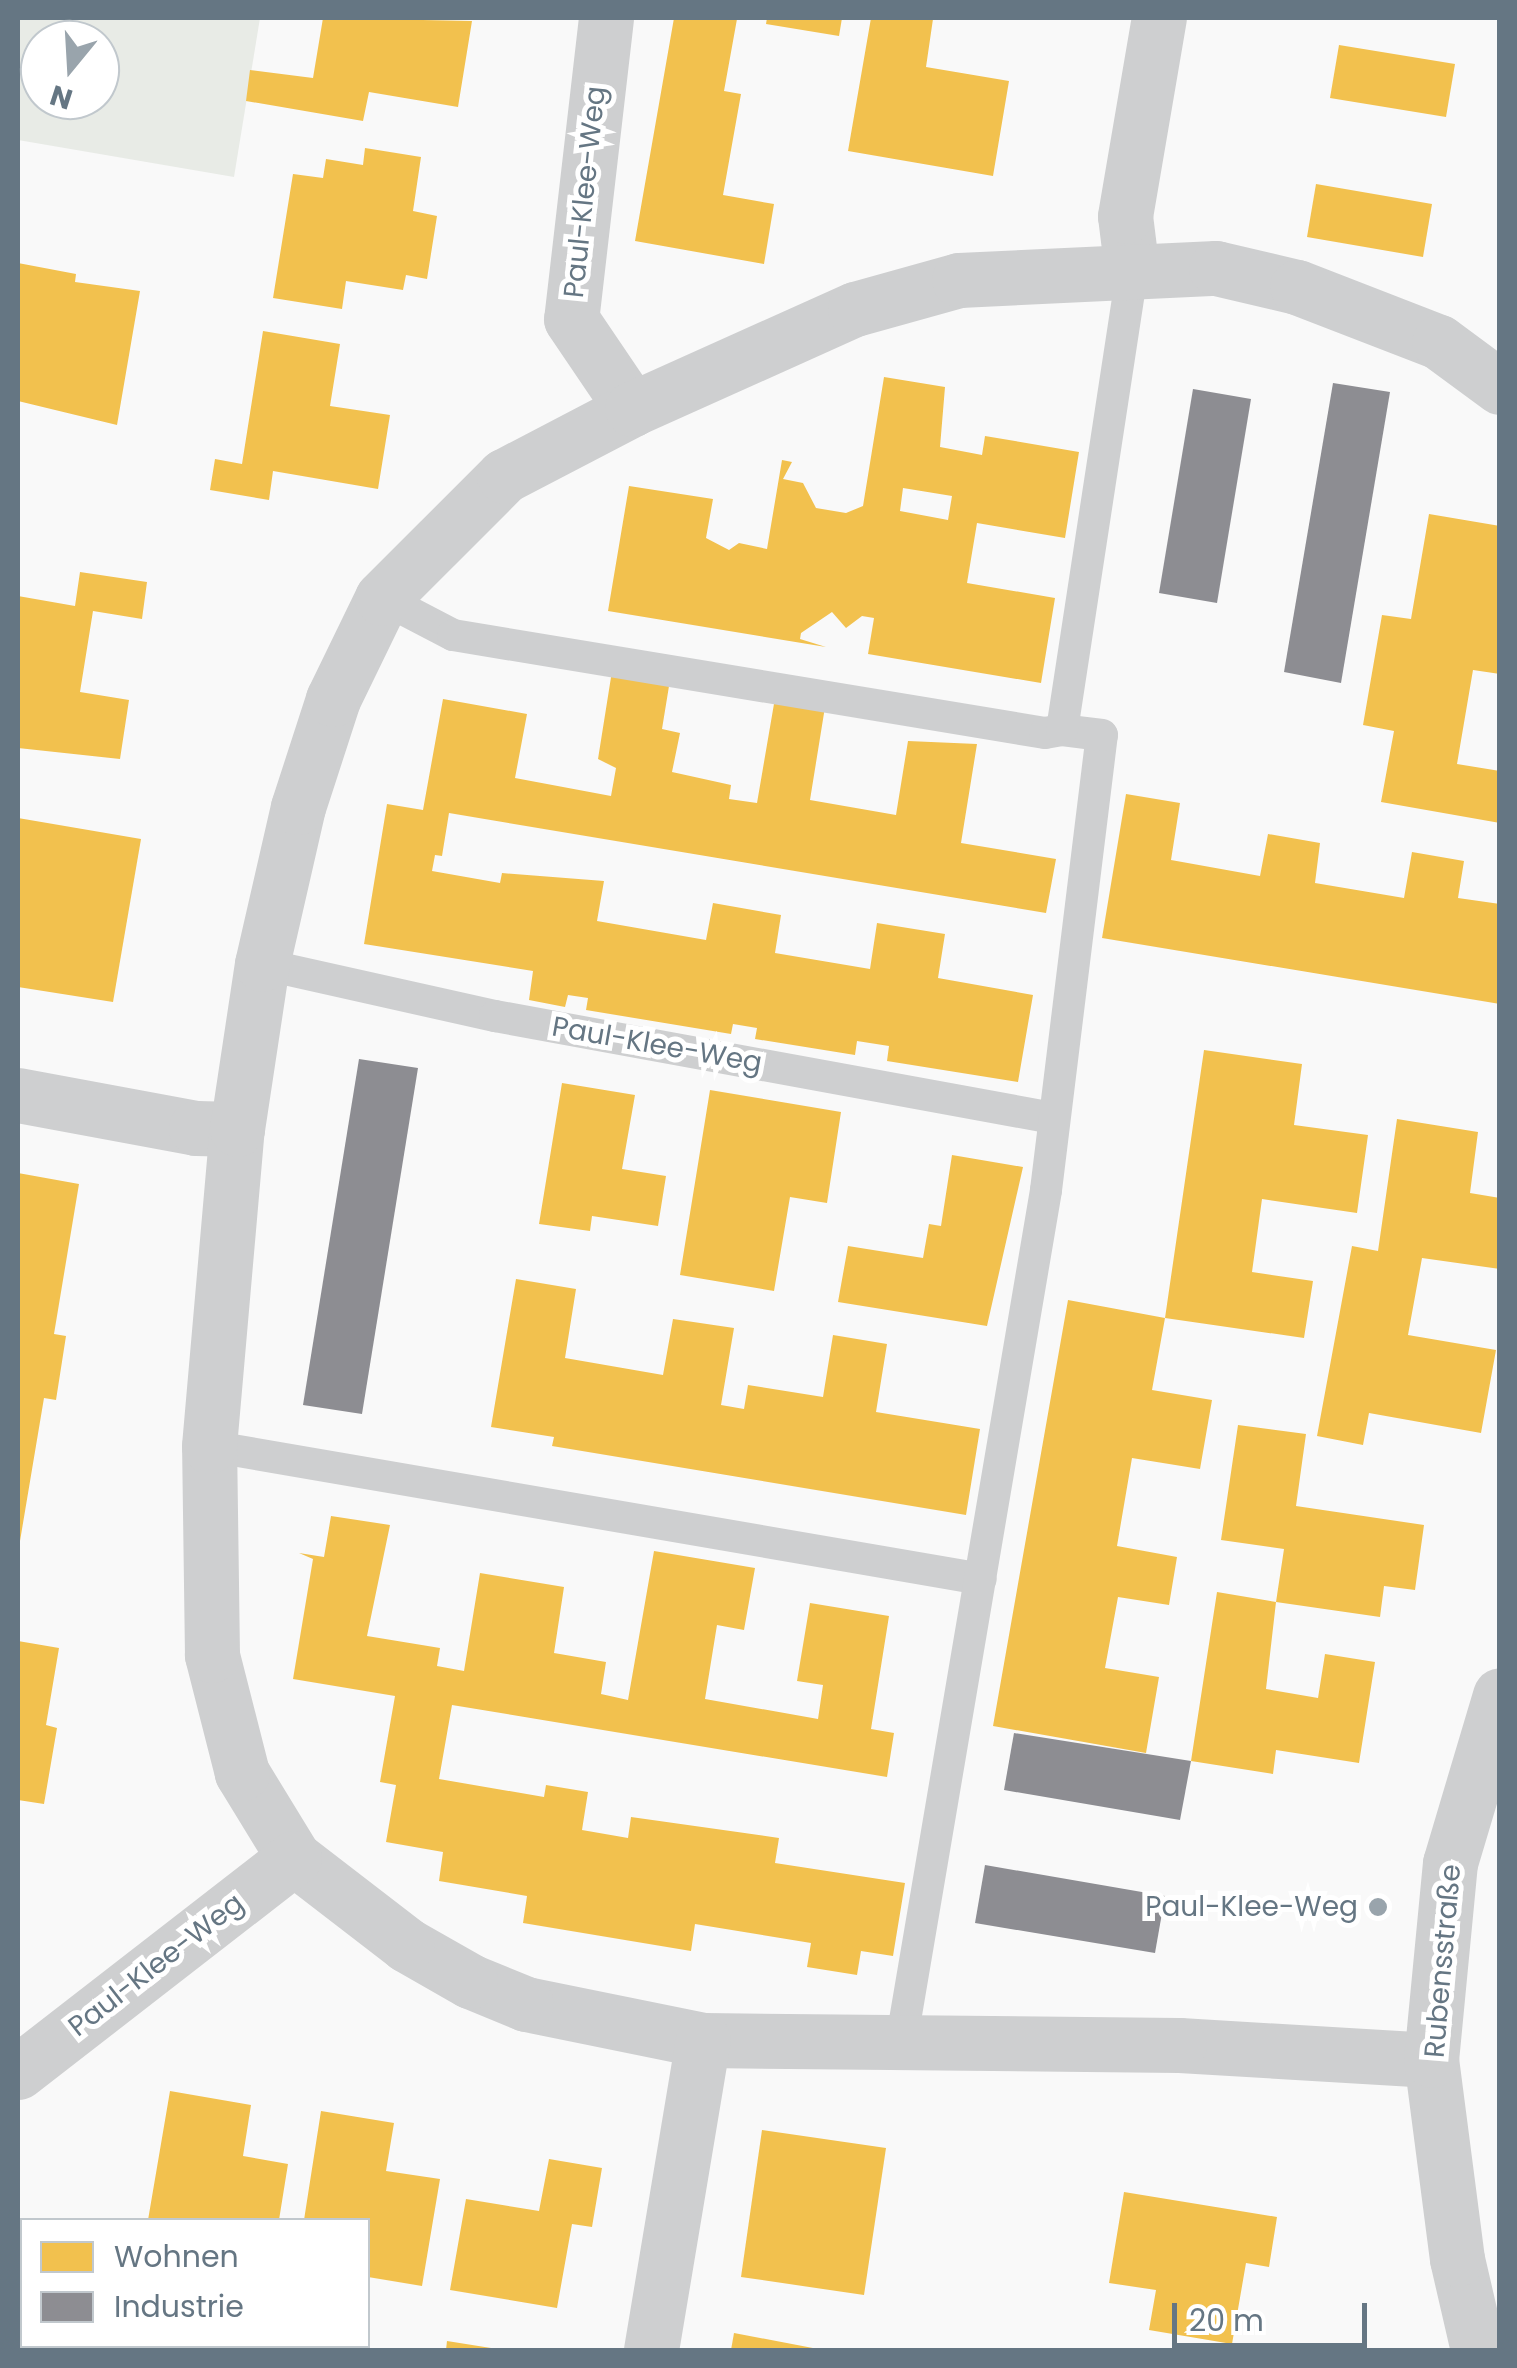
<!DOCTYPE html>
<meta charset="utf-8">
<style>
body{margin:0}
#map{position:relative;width:1517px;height:2368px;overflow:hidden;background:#f9f9f9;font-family:Poppins,sans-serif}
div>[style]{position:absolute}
.green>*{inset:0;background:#e8ebe6}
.homes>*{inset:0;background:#f2c14e}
.industry>*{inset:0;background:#8d8d92}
.lane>*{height:32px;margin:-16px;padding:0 16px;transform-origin:16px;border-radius:16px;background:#cecfd0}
.street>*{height:55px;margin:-27.5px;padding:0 27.5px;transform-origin:27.5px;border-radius:27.5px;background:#cecfd0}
.dots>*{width:28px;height:28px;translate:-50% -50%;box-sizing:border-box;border:5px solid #fff;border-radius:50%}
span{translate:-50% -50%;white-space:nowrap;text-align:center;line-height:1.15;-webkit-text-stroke:10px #fff;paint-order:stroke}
.street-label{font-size:28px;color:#657683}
.poi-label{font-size:28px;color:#657683}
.right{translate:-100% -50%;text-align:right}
.frame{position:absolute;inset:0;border:20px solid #657683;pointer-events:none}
.legend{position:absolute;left:20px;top:2218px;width:350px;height:130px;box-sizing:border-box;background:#fff;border:2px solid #c1c8cd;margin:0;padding:12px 18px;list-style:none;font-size:30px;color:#657683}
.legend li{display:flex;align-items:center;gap:20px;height:50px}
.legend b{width:50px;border:2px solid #c1c8cd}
.north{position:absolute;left:20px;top:20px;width:100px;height:100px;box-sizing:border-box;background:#fff;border:2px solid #c1c8cd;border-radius:50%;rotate:198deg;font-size:28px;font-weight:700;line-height:40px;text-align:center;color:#657683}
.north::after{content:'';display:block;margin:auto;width:35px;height:45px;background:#99a4ac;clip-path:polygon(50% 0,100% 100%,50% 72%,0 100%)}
.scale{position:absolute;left:1172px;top:2303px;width:195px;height:45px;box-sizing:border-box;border:5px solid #657683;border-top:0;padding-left:12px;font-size:30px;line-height:35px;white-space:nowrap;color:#657683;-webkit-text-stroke:8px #fff;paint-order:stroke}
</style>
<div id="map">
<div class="green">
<i style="clip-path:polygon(evenodd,18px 18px,260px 18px,234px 177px,18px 140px,18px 18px,40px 40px,100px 40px,100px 100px,40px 100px,40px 40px)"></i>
</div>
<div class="homes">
<i style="clip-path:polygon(323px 18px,472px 21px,458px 107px,369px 92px,363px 121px,246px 101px,250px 70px,313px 78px)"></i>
<i style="clip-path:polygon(674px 18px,737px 19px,724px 91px,741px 94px,723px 195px,774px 204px,764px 264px,635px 241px)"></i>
<i style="clip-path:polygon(767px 18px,842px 18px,839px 36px,766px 24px)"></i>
<i style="clip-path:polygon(871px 18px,933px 19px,926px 67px,1009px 81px,993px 176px,848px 151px)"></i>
<i style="clip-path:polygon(1339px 45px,1455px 64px,1446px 117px,1330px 98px)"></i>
<i style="clip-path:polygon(365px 148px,421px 157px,413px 211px,437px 216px,427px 279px,406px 275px,403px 290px,346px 281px,342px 309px,273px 298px,293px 174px,323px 178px,326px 159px,363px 165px)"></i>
<i style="clip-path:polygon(1316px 184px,1432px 204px,1423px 257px,1307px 237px)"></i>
<i style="clip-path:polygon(18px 263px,76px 274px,75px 282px,140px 291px,117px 425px,18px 401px)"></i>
<i style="clip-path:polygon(263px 331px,340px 344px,330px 406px,390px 415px,378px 489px,273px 471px,269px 500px,210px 490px,215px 459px,242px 464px)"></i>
<i style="clip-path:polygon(evenodd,884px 377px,945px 387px,940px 447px,982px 455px,985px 436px,1079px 452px,1065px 538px,977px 523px,967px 583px,1055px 598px,1041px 683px,868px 654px,874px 618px,862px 616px,846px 628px,832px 612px,801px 633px,800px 639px,826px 647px,608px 611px,629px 486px,713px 499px,706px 538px,729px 550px,739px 543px,767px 549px,782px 460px,792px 462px,783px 479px,803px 483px,816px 508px,846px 513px,863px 506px,884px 377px,903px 488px,952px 496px,948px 520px,900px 511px,903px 488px)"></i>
<i style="clip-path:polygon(1429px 514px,1500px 526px,1500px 674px,1473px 670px,1457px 764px,1500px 771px,1500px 823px,1381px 802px,1394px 731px,1363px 725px,1382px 615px,1411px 619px)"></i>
<i style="clip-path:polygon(80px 572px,147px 582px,142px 619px,93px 611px,80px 692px,129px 700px,120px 759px,18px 748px,18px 596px,75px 606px)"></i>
<i style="clip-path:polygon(612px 671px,670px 680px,662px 729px,680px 733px,672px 772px,731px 785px,729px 799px,757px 803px,775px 698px,825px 707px,810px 800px,896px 815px,908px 741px,977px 744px,961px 843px,1056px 859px,1046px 913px,449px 813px,442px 856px,435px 855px,432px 871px,500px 883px,502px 873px,604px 881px,597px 921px,706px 940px,713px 903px,781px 915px,775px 953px,870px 969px,877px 923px,945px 934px,938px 978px,1033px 995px,1018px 1082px,887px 1061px,889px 1046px,857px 1041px,855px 1055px,755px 1039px,757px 1028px,733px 1024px,731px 1034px,586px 1010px,588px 998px,568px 995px,565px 1007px,529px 1000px,533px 971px,364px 944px,387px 804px,423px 810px,443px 699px,527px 714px,515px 778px,611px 796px,616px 768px,598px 759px)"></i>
<i style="clip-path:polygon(1126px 794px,1180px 803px,1171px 860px,1260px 876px,1268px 834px,1320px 843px,1315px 883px,1404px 898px,1412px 852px,1464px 861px,1458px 898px,1500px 904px,1500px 1004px,1102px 938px)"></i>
<i style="clip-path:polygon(18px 818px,141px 839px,113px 1002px,18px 987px)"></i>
<i style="clip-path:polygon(1204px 1050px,1302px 1064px,1294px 1125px,1368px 1135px,1357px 1213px,1262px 1199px,1252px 1272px,1313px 1281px,1304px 1338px,1165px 1318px)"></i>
<i style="clip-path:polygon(562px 1083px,635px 1095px,622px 1169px,666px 1176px,658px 1226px,592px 1216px,590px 1231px,539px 1224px)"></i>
<i style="clip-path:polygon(710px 1090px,841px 1112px,827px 1203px,790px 1197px,774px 1291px,680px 1275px)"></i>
<i style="clip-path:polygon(1397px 1119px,1478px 1132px,1470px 1193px,1500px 1198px,1500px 1269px,1422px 1258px,1408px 1335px,1496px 1350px,1481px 1433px,1369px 1413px,1363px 1445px,1317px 1436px,1352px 1246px,1378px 1251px)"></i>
<i style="clip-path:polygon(952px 1155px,1023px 1167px,987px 1326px,838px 1302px,848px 1246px,923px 1258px,929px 1224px,941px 1226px)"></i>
<i style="clip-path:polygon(18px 1173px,79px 1184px,54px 1334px,66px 1336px,56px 1400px,44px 1398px,20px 1541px)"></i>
<i style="clip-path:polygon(516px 1279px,576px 1289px,565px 1358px,663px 1375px,673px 1319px,734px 1328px,721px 1405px,744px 1409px,748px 1385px,823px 1397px,833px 1335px,887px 1344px,876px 1412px,980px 1429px,966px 1515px,552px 1446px,554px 1437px,491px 1427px)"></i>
<i style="clip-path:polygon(1068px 1300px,1165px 1318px,1152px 1390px,1212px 1400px,1200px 1469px,1132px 1458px,1117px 1546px,1177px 1557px,1169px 1605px,1118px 1597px,1105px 1668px,1159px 1677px,1146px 1753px,993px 1726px)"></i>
<i style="clip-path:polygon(1238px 1425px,1306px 1434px,1296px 1506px,1424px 1525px,1415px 1590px,1384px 1586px,1380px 1617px,1276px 1602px,1284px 1549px,1221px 1540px)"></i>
<i style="clip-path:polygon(331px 1516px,390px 1525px,367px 1636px,440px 1648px,437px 1666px,464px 1671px,480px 1573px,564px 1587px,554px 1653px,606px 1662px,601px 1694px,628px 1700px,654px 1551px,755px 1568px,744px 1630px,717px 1625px,705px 1699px,818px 1719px,823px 1685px,797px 1681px,810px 1603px,889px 1616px,871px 1729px,894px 1733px,887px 1777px,452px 1705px,439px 1779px,544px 1797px,546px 1785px,588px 1792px,582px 1830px,628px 1838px,631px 1817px,779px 1838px,775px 1863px,905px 1883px,893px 1956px,861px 1951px,857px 1975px,807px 1967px,811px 1943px,695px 1924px,691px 1951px,523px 1923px,527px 1896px,439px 1881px,443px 1852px,386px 1842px,396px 1785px,380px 1782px,395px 1696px,293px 1679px,313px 1559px,299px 1553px,324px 1557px)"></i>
<i style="clip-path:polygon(1217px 1592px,1276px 1602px,1266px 1689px,1318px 1698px,1325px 1654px,1375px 1662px,1359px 1763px,1276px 1750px,1273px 1774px,1191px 1761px)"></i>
<i style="clip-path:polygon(18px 1641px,59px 1648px,46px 1725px,57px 1728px,44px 1804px,18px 1800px)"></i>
<i style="clip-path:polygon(170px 2091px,251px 2105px,243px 2156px,288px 2164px,279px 2220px,148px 2220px)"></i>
<i style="clip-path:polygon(321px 2111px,394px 2123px,386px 2171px,440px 2179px,422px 2286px,368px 2277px,368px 2220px,304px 2220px)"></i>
<i style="clip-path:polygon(762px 2130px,886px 2148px,864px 2295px,741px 2277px)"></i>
<i style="clip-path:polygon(549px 2159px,602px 2168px,592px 2227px,572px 2224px,557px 2308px,450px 2290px,466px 2199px,539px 2211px)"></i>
<i style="clip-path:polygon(1124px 2192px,1277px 2217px,1269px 2267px,1246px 2263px,1232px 2344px,1149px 2330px,1156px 2290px,1109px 2283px)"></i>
<i style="clip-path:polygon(734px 2333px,818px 2349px,817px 2350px,731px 2350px)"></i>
<i style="clip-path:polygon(447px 2341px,491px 2348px,491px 2350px,446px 2350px)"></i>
<i style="clip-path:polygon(146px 2346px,171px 2346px,189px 2350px,146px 2350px)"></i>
</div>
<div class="industry">
<i style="clip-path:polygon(1333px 383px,1390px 392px,1341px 683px,1284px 672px)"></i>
<i style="clip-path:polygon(1193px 389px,1251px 399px,1217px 603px,1159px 593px)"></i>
<i style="clip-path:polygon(359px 1059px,418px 1068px,362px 1414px,303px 1405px)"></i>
<i style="clip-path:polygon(1014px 1733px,1191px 1761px,1180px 1820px,1004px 1790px)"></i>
<i style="clip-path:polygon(985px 1865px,1165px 1896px,1155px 1953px,975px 1923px)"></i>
</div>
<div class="lane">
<i style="left:382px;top:598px;width:80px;rotate:27.5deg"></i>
<i style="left:453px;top:635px;width:600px;rotate:9.4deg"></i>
<i style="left:1045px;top:733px;width:17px;rotate:-10deg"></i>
<i style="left:262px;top:964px;width:239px;rotate:12.6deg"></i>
<i style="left:495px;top:1016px;width:567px;rotate:10.36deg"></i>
<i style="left:209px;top:1446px;width:783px;rotate:9.77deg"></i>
<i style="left:901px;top:2044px;width:866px;rotate:-80.36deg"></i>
<i style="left:1046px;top:1190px;width:458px;rotate:-83deg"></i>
<i style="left:1102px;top:735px;width:40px;rotate:-172.9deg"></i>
<i style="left:1062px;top:730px;width:463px;rotate:-81.3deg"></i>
</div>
<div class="street">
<i style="left:606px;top:18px;width:303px;rotate:96.6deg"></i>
<i style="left:571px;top:319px;width:109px;rotate:55.9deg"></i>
<i style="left:1132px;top:272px;width:56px;rotate:-97.1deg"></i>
<i style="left:1125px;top:216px;width:201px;rotate:-80.3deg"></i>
<i style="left:18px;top:1095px;width:181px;rotate:10.5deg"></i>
<i style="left:196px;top:1128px;width:41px;rotate:1.4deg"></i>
<i style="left:1431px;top:2060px;width:252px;rotate:-176.6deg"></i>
<i style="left:1179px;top:2045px;width:476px;rotate:-179.4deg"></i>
<i style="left:703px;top:2040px;width:181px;rotate:-168.5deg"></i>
<i style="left:526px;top:2004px;width:61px;rotate:-157.7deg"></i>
<i style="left:470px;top:1981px;width:73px;rotate:-150.3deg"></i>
<i style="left:407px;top:1945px;width:143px;rotate:-142.4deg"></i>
<i style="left:294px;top:1858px;width:100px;rotate:-121.5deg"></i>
<i style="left:242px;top:1773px;width:122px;rotate:-104.3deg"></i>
<i style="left:212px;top:1655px;width:209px;rotate:-90.8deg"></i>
<i style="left:209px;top:1446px;width:318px;rotate:-85deg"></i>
<i style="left:237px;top:1129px;width:167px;rotate:-81.4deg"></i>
<i style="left:262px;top:964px;width:161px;rotate:-77.1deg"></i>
<i style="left:298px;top:807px;width:114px;rotate:-72deg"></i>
<i style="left:333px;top:699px;width:112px;rotate:-64.1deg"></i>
<i style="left:382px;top:598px;width:173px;rotate:-45deg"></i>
<i style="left:504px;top:476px;width:144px;rotate:-27.6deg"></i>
<i style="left:632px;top:409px;width:244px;rotate:-24.2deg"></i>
<i style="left:855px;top:309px;width:108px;rotate:-15.6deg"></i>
<i style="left:959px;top:280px;width:257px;rotate:-2.7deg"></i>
<i style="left:1216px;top:268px;width:83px;rotate:13.2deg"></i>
<i style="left:1297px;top:287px;width:152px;rotate:21.2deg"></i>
<i style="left:1439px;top:342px;width:76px;rotate:36.4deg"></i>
<i style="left:18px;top:2072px;width:349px;rotate:-37.8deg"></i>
<i style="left:651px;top:2350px;width:314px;rotate:-80.5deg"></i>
<i style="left:1478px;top:2350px;width:93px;rotate:-103deg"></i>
<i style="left:1457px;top:2259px;width:201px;rotate:-97.4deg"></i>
<i style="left:1431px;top:2060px;width:198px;rotate:-84.5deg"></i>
<i style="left:1450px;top:1863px;width:175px;rotate:-73.4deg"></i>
</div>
<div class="dots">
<i style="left:1378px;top:1907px;background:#99a4ac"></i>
</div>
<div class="street-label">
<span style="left:585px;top:192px;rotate:-84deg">Paul-Klee-Weg</span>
<span style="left:657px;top:1045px;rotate:10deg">Paul-Klee-Weg</span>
<span style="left:1443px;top:1961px;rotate:-85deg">Rubensstraße</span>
<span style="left:156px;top:1965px;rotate:-38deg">Paul-Klee-Weg</span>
</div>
<div class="poi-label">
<span class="right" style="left:1358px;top:1907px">Paul-Klee-Weg</span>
</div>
<div class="frame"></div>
<ul class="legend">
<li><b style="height:28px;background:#f2c14e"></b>Wohnen</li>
<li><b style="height:28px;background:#8d8d92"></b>Industrie</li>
</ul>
<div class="north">N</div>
<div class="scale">20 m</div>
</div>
